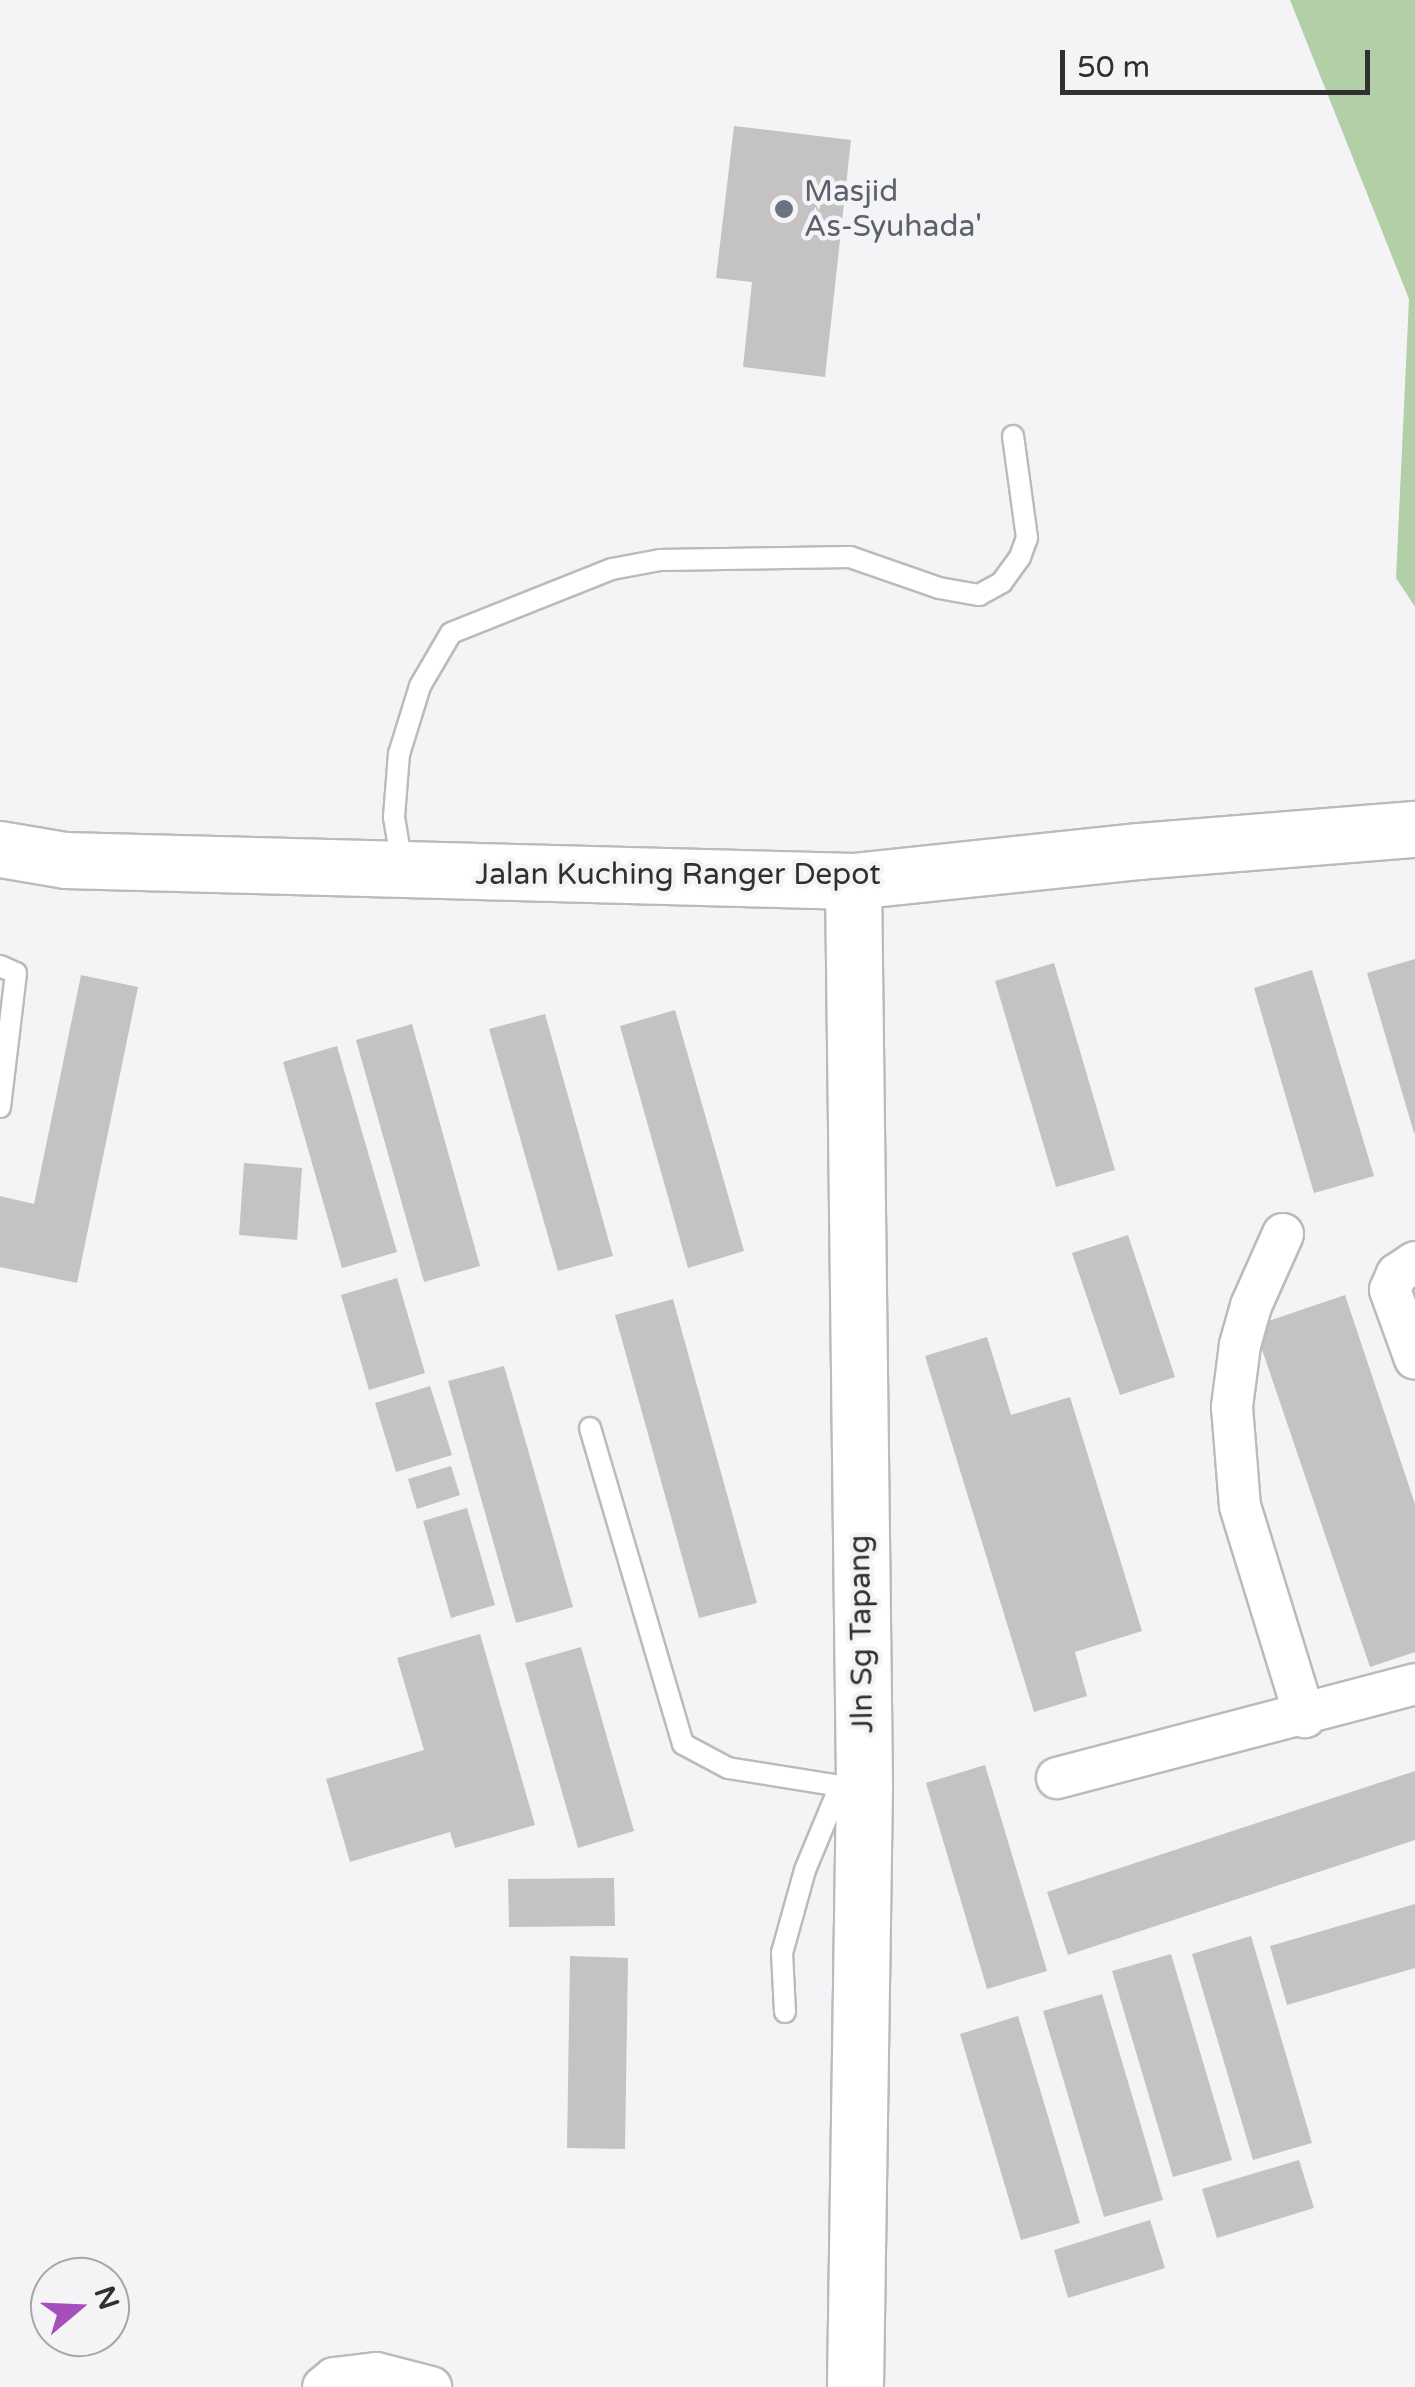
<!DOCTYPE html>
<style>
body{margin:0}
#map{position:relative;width:1415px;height:2387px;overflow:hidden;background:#f4f4f7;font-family:"Varela Round",sans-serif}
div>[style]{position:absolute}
.green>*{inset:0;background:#b2cfa8}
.building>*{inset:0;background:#c4c2c3}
.roads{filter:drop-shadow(2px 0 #babbbd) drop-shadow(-2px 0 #babbbd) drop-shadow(0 2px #babbbd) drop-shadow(0 -2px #babbbd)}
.lane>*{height:20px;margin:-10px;padding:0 10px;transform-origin:10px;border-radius:10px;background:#fff}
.street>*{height:40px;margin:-20px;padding:0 20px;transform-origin:20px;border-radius:20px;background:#fff}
.secondary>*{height:55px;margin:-27.5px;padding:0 27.5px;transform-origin:27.5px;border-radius:27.5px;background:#fff}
.dots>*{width:28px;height:28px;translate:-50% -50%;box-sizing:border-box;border:5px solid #f4f4f7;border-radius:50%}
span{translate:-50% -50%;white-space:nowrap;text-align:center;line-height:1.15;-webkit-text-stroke:9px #f4f4f7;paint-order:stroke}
.worship-label{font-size:30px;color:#5b616d}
.left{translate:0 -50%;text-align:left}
.street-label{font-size:30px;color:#303031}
.north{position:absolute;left:30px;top:2257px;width:100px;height:100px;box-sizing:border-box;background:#f4f4f7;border:2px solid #a6a6a8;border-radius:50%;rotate:71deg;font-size:28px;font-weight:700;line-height:40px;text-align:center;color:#303031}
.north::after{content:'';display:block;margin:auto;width:35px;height:45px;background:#a54fbd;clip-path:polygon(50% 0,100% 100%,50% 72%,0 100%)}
.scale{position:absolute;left:1060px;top:50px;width:310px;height:45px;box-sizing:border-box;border:5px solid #303031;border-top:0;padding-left:12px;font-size:30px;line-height:35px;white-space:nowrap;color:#303031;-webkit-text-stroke:8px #f4f4f7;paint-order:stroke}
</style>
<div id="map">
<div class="green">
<i style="clip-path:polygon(1290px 0,1415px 0,1415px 607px,1396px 578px,1409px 299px)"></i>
</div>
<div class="building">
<i style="clip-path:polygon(734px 126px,851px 140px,825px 377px,743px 367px,752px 282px,716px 278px)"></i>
<i style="clip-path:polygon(1415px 959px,1415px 1132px,1414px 1133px,1367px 973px)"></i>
<i style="clip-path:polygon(1054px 963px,1115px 1170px,1056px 1187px,995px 981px)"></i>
<i style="clip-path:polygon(1312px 970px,1374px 1176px,1314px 1193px,1254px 988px)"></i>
<i style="clip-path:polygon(81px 975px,138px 987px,77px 1283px,0 1267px,0 1196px,34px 1204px)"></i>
<i style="clip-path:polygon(675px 1010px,744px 1251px,688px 1268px,620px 1026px)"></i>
<i style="clip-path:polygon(545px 1014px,613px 1256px,558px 1271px,489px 1029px)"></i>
<i style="clip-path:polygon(412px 1024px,480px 1266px,424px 1282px,356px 1040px)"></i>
<i style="clip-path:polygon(337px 1046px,397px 1252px,342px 1268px,283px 1062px)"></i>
<i style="clip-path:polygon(244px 1163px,302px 1168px,297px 1240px,239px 1235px)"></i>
<i style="clip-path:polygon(1128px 1235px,1175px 1377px,1120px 1395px,1072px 1253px)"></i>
<i style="clip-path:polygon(397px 1278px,425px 1373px,369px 1390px,341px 1295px)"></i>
<i style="clip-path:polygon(1345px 1295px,1415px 1504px,1415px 1652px,1370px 1667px,1254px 1326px)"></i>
<i style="clip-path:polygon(673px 1299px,757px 1603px,699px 1618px,615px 1315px)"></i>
<i style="clip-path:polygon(987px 1337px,1011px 1415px,1070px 1397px,1142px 1631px,1075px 1652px,1087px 1696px,1034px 1712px,925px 1356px)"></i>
<i style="clip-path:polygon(504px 1366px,573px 1607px,516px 1623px,448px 1381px)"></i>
<i style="clip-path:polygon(430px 1386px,452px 1455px,396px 1472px,375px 1403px)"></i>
<i style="clip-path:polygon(451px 1466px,460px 1495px,417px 1509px,408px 1479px)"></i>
<i style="clip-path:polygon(467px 1508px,495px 1605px,451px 1618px,423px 1521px)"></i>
<i style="clip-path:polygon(480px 1634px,535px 1825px,455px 1848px,450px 1832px,350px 1862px,326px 1779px,424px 1750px,397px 1658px)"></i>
<i style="clip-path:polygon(581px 1647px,634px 1831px,578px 1848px,525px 1663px)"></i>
<i style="clip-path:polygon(985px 1765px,1047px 1971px,987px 1989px,926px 1783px)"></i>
<i style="clip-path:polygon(1415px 1771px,1415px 1840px,1068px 1955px,1047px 1892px)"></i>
<i style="clip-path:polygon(614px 1878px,615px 1926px,509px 1927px,508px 1879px)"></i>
<i style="clip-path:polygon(1415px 1904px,1415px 1968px,1287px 2005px,1270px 1946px)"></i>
<i style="clip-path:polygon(1251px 1936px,1312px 2143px,1253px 2160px,1192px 1954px)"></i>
<i style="clip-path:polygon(1171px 1954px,1232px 2160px,1173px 2177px,1112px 1971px)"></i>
<i style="clip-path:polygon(570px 1956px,628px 1958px,625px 2149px,567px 2148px)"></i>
<i style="clip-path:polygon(1102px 1994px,1163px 2200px,1104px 2217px,1043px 2011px)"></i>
<i style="clip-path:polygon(1018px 2016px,1080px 2223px,1021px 2240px,960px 2034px)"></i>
<i style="clip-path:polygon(1299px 2160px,1314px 2208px,1217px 2238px,1202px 2189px)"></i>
<i style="clip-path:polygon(1150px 2220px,1165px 2268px,1068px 2298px,1054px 2250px)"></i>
</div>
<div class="roads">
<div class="lane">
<i style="left:402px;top:865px;width:49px;rotate:-99.5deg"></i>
<i style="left:394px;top:817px;width:63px;rotate:-85.5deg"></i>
<i style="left:399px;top:754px;width:71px;rotate:-72.8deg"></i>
<i style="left:420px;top:686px;width:61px;rotate:-59.7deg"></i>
<i style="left:451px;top:633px;width:173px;rotate:-21.7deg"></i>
<i style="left:612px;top:569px;width:49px;rotate:-10.6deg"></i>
<i style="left:660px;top:560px;width:190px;rotate:-0.9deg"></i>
<i style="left:850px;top:557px;width:94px;rotate:19.2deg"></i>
<i style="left:939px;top:588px;width:41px;rotate:9.9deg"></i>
<i style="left:979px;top:595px;width:26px;rotate:-29deg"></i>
<i style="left:1002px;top:582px;width:31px;rotate:-54deg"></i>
<i style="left:1020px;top:557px;width:20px;rotate:-70deg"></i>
<i style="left:1027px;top:538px;width:103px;rotate:-97.8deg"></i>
<i style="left:0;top:966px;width:17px;rotate:24deg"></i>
<i style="left:16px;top:973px;width:135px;rotate:96.8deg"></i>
<i style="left:590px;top:1428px;width:329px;rotate:73.6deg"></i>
<i style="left:683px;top:1744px;width:51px;rotate:28.1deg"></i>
<i style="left:728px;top:1768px;width:113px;rotate:9.1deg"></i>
<i style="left:840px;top:1786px;width:24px"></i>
<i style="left:785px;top:2012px;width:59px;rotate:-92.9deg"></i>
<i style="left:782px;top:1953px;width:86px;rotate:-74.5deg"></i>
<i style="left:805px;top:1870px;width:91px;rotate:-67.4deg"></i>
</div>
<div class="street">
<i style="left:1283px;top:1234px;width:79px;rotate:114deg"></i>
<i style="left:1251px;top:1306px;width:41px;rotate:105.8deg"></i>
<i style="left:1240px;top:1345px;width:63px;rotate:97.4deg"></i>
<i style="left:1232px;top:1407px;width:99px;rotate:85.4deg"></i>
<i style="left:1240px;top:1506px;width:221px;rotate:72.9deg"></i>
<i style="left:1415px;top:1262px;width:22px;rotate:146deg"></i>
<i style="left:1397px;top:1274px;width:17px;rotate:114deg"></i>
<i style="left:1390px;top:1290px;width:73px;rotate:70.1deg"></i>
<i style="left:1057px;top:1778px;width:370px;rotate:-14.7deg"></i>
<i style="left:323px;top:2387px;width:14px;rotate:-39deg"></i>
<i style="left:334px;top:2378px;width:42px;rotate:-6.8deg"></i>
<i style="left:376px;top:2373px;width:57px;rotate:14.3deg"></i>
</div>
<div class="secondary">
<i style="left:0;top:849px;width:66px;rotate:9.6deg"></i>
<i style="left:65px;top:860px;width:788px;rotate:1.53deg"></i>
<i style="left:853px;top:881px;width:288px;rotate:-6deg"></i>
<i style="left:1139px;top:851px;width:277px;rotate:-4.6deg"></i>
<i style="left:853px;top:881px;width:905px;rotate:89.3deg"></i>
<i style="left:864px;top:1786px;width:601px;rotate:90.86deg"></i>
</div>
</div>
<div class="dots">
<i style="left:784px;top:209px;background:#6b7280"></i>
</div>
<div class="worship-label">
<span class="left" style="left:804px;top:209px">Masjid<br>As-Syuhada'</span>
</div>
<div class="street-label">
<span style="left:678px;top:875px">Jalan Kuching Ranger Depot</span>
<span style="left:862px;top:1634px;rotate:-91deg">Jln Sg Tapang</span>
</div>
<div class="north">N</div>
<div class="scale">50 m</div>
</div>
